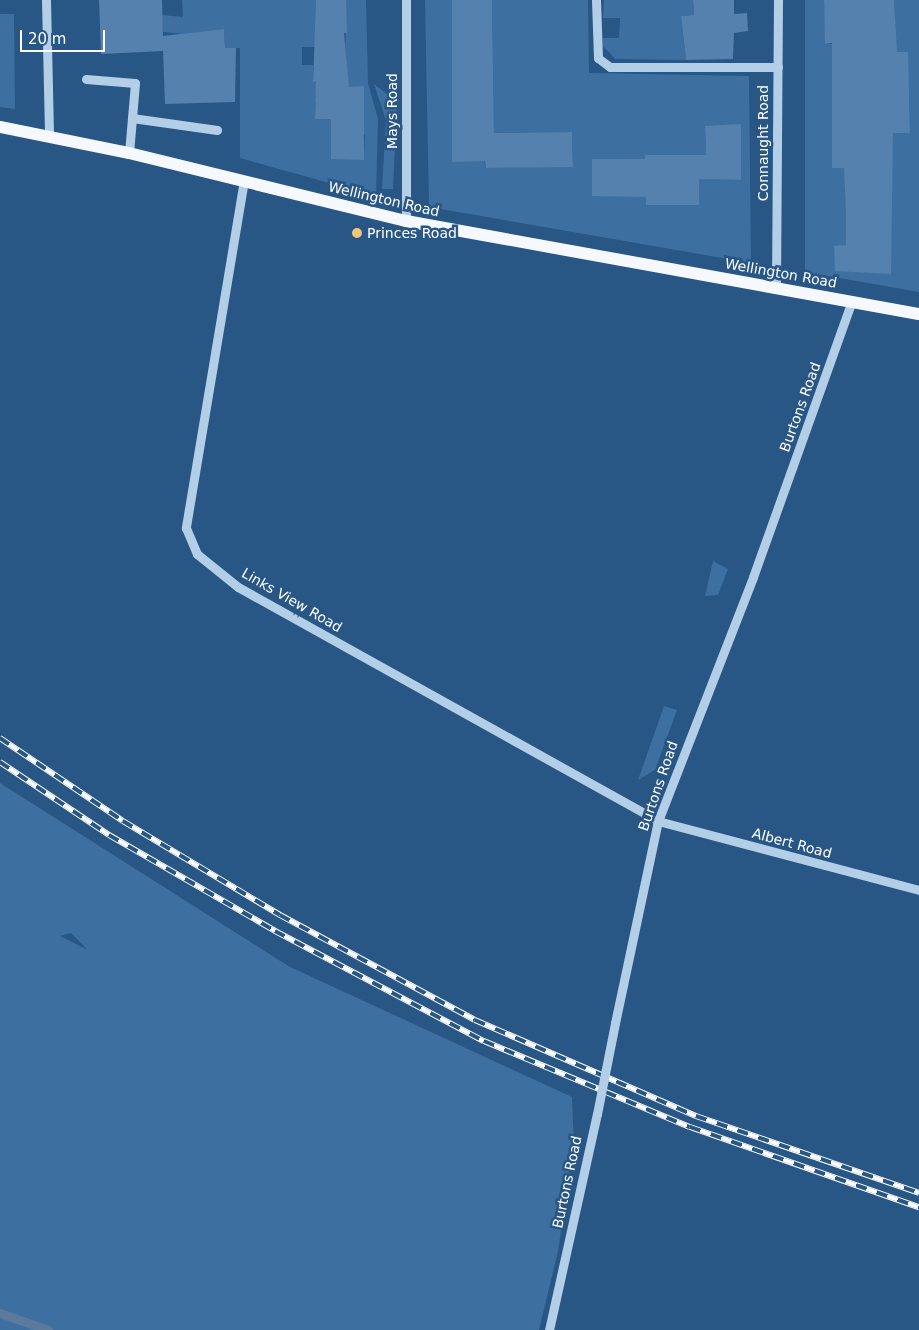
<!DOCTYPE html>
<style>
body{margin:0}
#map{position:relative;width:919px;height:1330px;overflow:hidden;background:#285685;font-family:"DejaVu Sans",sans-serif}
div>[style]{position:absolute}
.green>*{inset:0;background:#3d70a1}
.stream>*{height:9px;margin:-4.5px;padding:0 4.5px;transform-origin:4.5px;border-radius:4.5px;background:#5c7a9b}
.building>*{inset:0;background:#5581ae}
.minor>*{height:9px;margin:-4.5px;padding:0 4.5px;transform-origin:4.5px;border-radius:4.5px;background:#b3cee7}
.major>*{height:12px;margin:-6px;padding:0 6px;transform-origin:6px;border-radius:6px;background:#f5f9fe}
.rail>*{height:5.5px;margin-top:-2.75px;transform-origin:0;background:repeating-linear-gradient(90deg,#285685 0 11px,#fff 0 22px);box-sizing:border-box;border-block:1px solid #fff}
.minor-bridge>*{height:9px;margin:-4.5px;padding:0 4.5px;transform-origin:4.5px;border-radius:4.5px;background:#b3cee7}
.dots>*{width:14px;height:14px;translate:-50% -50%;box-sizing:border-box;border:2px solid #285685;border-radius:50%}
span{translate:-50% -50%;white-space:nowrap;text-align:center;line-height:1.15;-webkit-text-stroke:5px #285685;paint-order:stroke}
.street-label{font-size:14px;color:#fff}
.poi-label{font-size:14px;color:#fff}
.left{translate:0 -50%;text-align:left}
.scale{position:absolute;left:20px;top:30px;width:85px;height:22px;box-sizing:border-box;border:2px solid #fff;border-top:0;padding-left:6px;font-size:15px;line-height:18px;white-space:nowrap;color:#fff;-webkit-text-stroke:4px #285685;paint-order:stroke}
</style>
<div id="map">
<div class="green">
<i style="clip-path:polygon(evenodd,182px 0,316px 0,316px 47px,302px 47px,302px 65px,313px 65px,313px 81px,345px 81px,346px 0,366px 0,368px 83px,378px 119px,376px 196px,240px 158px,240px 48px,225px 48px,224px 29px,183px 34px,163px 32px,162px 15px,183px 17px,182px 0,364px 87px,361px 134px,365px 135px,364px 159px,331px 159px,331px 119px,315px 119px,315px 103px,333px 88px,364px 87px)"></i>
<i style="clip-path:polygon(evenodd,425px 0,452px 0,486px 168px,573px 166px,572px 132px,494px 133px,492px 0,588px 0,589px 73px,749px 76px,751px 263px,429px 207px,425px 0,705px 126px,740px 180px,707px 179px,705px 126px,425px 0,645px 155px,699px 205px,646px 205px,645px 155px,425px 0,592px 159px,642px 160px,592px 195px,592px 159px)"></i>
<i style="clip-path:polygon(604px 0,693px 0,694px 15px,681px 16px,686px 60px,615px 59px,603px 46px,603px 38px,619px 38px,620px 18px,603px 18px)"></i>
<i style="clip-path:polygon(evenodd,805px 0,824px 0,826px 44px,885px 43px,885px 23px,895px 21px,894px 0,919px 0,919px 292px,805px 272px,805px 0,909px 92px,910px 133px,834px 133px,909px 92px)"></i>
<i style="clip-path:polygon(0 14px,14px 14px,15px 109px,0 107px)"></i>
<i style="clip-path:polygon(374px 84px,397px 102px,393px 189px,382px 189px,386px 120px)"></i>
<i style="clip-path:polygon(713px 561px,728px 569px,718px 595px,705px 596px)"></i>
<i style="clip-path:polygon(664px 706px,677px 710px,655px 770px,638px 780px)"></i>
<i style="clip-path:polygon(evenodd,0 783px,290px 967px,572px 1097px,574px 1144px,558px 1251px,539px 1330px,0 1330px,0 783px,71px 933px,86px 948px,86px 949px,60px 936px,71px 933px)"></i>
</div>
<div class="stream">
<i style="left:0;top:1313px;width:51px;rotate:19.5deg"></i>
</div>
<div class="building">
<i style="clip-path:polygon(99px 0,162px 0,163px 36px,224px 29px,225px 48px,236px 48px,235px 102px,165px 104px,163px 51px,101px 54px)"></i>
<i style="clip-path:polygon(316px 0,346px 0,347px 33px,344px 33px,349px 87px,364px 86px,364px 160px,331px 159px,331px 119px,315px 119px,316px 81px,313px 82px)"></i>
<i style="clip-path:polygon(452px 0,492px 0,494px 133px,572px 132px,573px 167px,486px 168px,485px 161px,452px 162px)"></i>
<i style="clip-path:polygon(693px 0,734px 0,734px 14px,747px 13px,748px 31px,734px 33px,733px 59px,686px 60px,681px 16px,694px 15px)"></i>
<i style="clip-path:polygon(824px 0,894px 0,897px 52px,908px 52px,910px 133px,893px 133px,891px 274px,835px 271px,834px 246px,846px 245px,846px 211px,844px 168px,832px 168px,832px 43px,825px 44px)"></i>
<i style="clip-path:polygon(741px 124px,741px 180px,699px 179px,699px 205px,646px 205px,646px 197px,592px 196px,592px 159px,645px 159px,645px 155px,706px 155px,705px 126px)"></i>
</div>
<div class="minor">
<i style="left:46px;top:0;width:136px;rotate:88.7deg"></i>
<i style="left:596px;top:0;width:58px;rotate:88deg"></i>
<i style="left:598px;top:58px;width:15px;rotate:37deg"></i>
<i style="left:610px;top:67px;width:168px"></i>
<i style="left:86px;top:79px;width:49px;rotate:4.7deg"></i>
<i style="left:135px;top:83px;width:70px;rotate:94.9deg"></i>
<i style="left:132px;top:118px;width:86px;rotate:8deg"></i>
<i style="left:244px;top:180px;width:353px;rotate:99.5deg"></i>
<i style="left:186px;top:528px;width:28px;rotate:67deg"></i>
<i style="left:197px;top:554px;width:53px;rotate:38.8deg"></i>
<i style="left:238px;top:587px;width:481px;rotate:29.1deg"></i>
<i style="left:658px;top:821px;width:270px;rotate:14.8deg"></i>
<i style="left:406px;top:221px;width:221px;rotate:-90deg"></i>
<i style="left:776px;top:286px;width:286px;rotate:-89.6deg"></i>
<i style="left:615px;top:1023px;width:207px;rotate:-78deg"></i>
<i style="left:658px;top:821px;width:262px;rotate:-68.7deg"></i>
<i style="left:753px;top:577px;width:294px;rotate:-70.3deg"></i>
<i style="left:549px;top:1330px;width:221px;rotate:-77.5deg"></i>
</div>
<div class="major">
<i style="left:0;top:127px;width:132px;rotate:11.4deg"></i>
<i style="left:129px;top:153px;width:285px;rotate:13.8deg"></i>
<i style="left:406px;top:221px;width:521px;rotate:10.28deg"></i>
</div>
<div class="rail">
<i style="left:0;top:738px;width:148px;rotate:34deg"></i>
<i style="left:123px;top:821px;width:183px;rotate:30.9deg"></i>
<i style="left:280px;top:915px;width:221px;rotate:28.3deg"></i>
<i style="left:475px;top:1020px;width:241px;rotate:23.5deg"></i>
<i style="left:696px;top:1116px;width:236px;rotate:19deg"></i>
<i style="left:0;top:762px;width:131px;rotate:33.8deg"></i>
<i style="left:109px;top:835px;width:192px;rotate:30deg"></i>
<i style="left:275px;top:931px;width:236px;rotate:27.8deg"></i>
<i style="left:484px;top:1041px;width:223px;rotate:22.7deg"></i>
<i style="left:690px;top:1127px;width:243px;rotate:19.3deg"></i>
</div>
<div class="minor-bridge">
<i style="left:597px;top:1114px;width:93px;rotate:-78.8deg"></i>
</div>
<div class="dots">
<i style="left:357px;top:233px;background:#efc77a"></i>
</div>
<div class="street-label">
<span style="left:392px;top:111px;rotate:-90deg">Mays Road</span>
<span style="left:763px;top:143px;rotate:-90deg">Connaught Road</span>
<span style="left:384px;top:199px;rotate:13deg">Wellington Road</span>
<span style="left:781px;top:273px;rotate:10deg">Wellington Road</span>
<span style="left:800px;top:407px;rotate:-70deg">Burtons Road</span>
<span style="left:292px;top:600px;rotate:30deg">Links View Road</span>
<span style="left:658px;top:786px;rotate:-71deg">Burtons Road</span>
<span style="left:792px;top:843px;rotate:15deg">Albert Road</span>
<span style="left:567px;top:1182px;rotate:-78deg">Burtons Road</span>
</div>
<div class="poi-label">
<span class="left" style="left:367px;top:233px">Princes Road</span>
</div>
<div class="scale">20 m</div>
</div>
